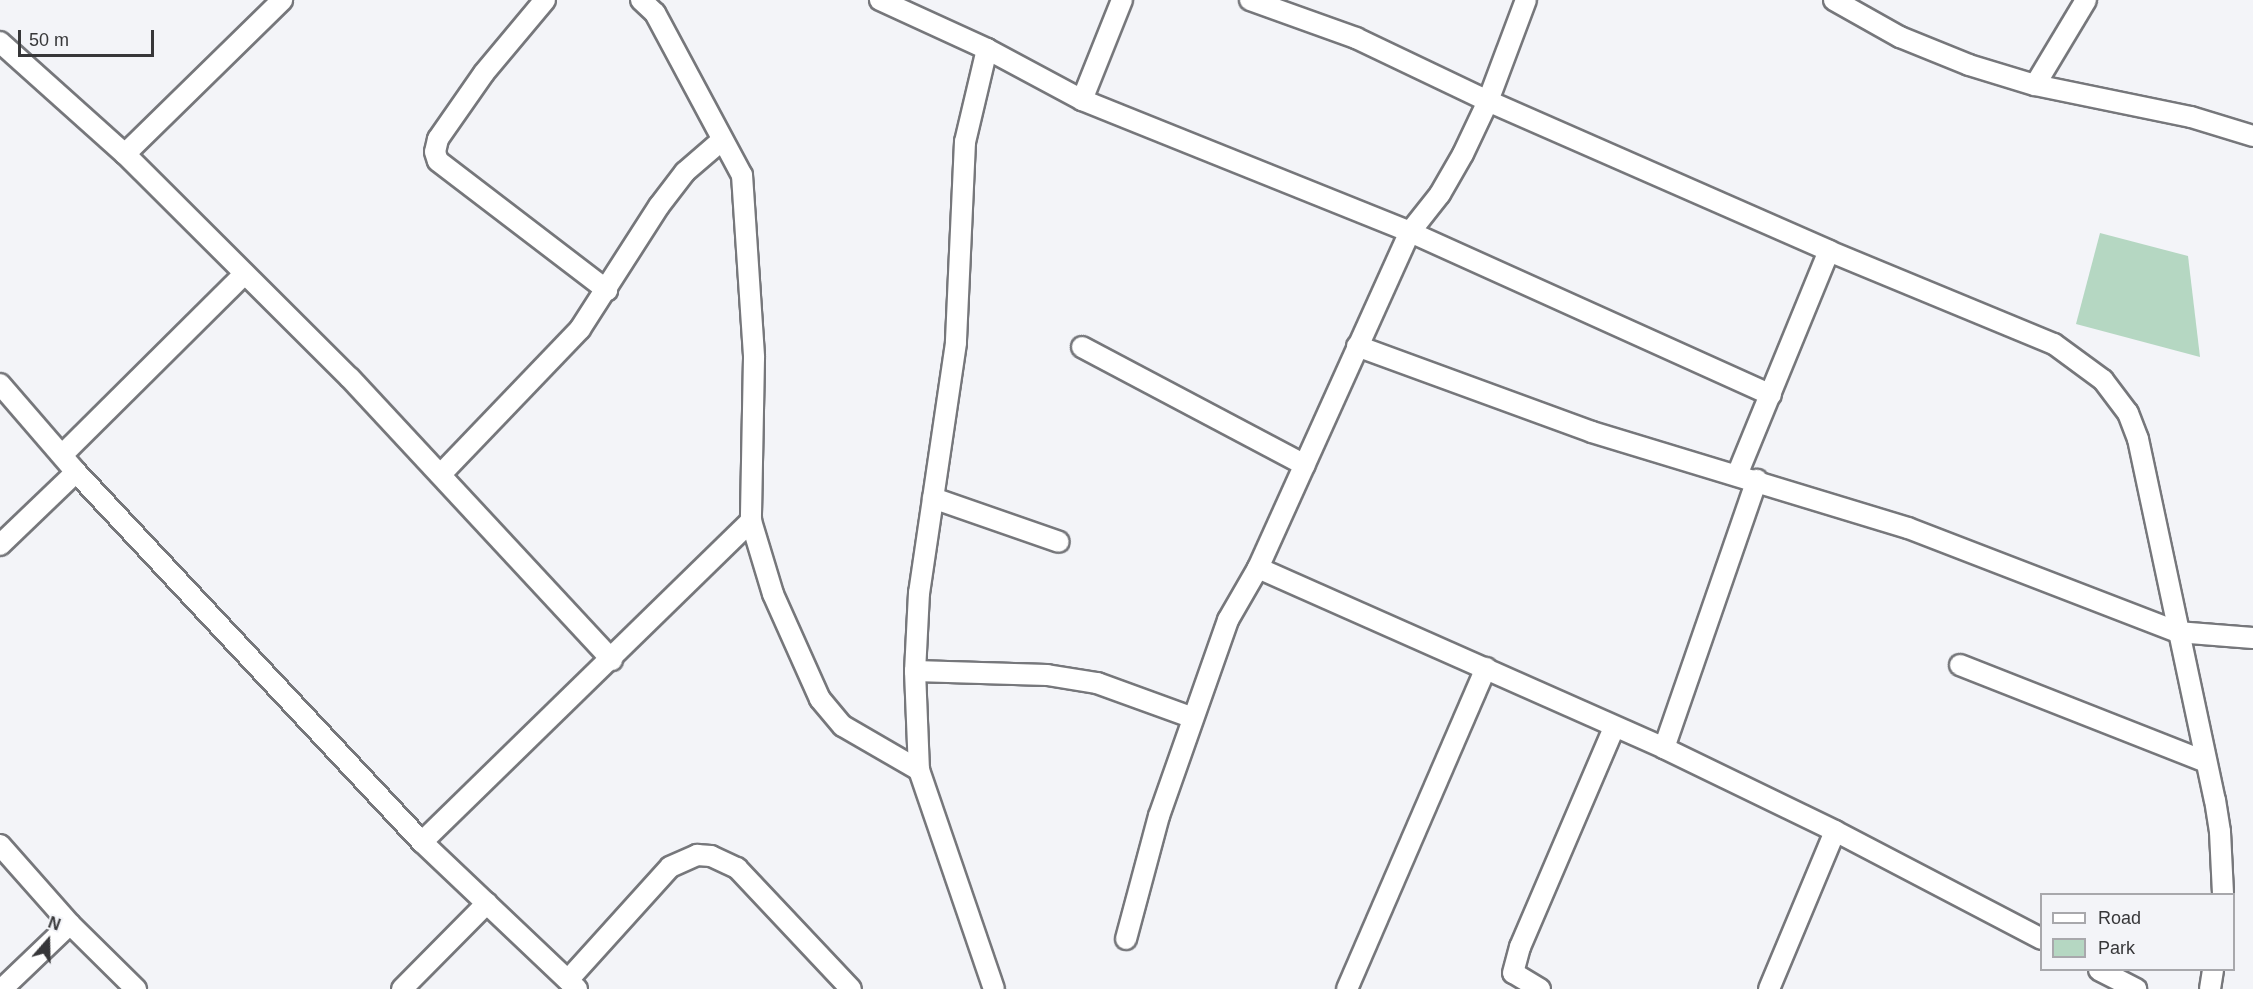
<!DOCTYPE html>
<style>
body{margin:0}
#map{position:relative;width:2253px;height:989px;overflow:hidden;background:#f3f4f8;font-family:Helvetica,sans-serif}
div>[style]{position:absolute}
.green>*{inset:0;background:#b5d7c2}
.roads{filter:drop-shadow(2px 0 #76777b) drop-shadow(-2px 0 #76777b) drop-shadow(0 2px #76777b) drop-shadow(0 -2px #76777b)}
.minor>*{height:20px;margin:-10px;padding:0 10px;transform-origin:10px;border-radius:10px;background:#fff}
span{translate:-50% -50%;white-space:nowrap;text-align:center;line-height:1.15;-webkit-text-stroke:4.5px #f3f4f8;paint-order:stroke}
.legend{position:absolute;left:2040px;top:893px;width:195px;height:78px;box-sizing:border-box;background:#f3f4f8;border:2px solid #a8a8ac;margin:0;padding:8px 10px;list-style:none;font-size:18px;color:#373739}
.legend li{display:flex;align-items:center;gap:12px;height:30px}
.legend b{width:30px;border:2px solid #a8a8ac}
.north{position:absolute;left:18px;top:911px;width:60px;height:60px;-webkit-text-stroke:4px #f3f4f8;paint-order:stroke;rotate:20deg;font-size:16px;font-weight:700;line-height:24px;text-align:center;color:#373739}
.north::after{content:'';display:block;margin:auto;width:21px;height:27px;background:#373739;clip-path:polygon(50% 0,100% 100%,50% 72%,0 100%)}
.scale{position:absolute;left:18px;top:30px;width:136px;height:27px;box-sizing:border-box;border:3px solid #373739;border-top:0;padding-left:8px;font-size:18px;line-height:21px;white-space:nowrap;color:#373739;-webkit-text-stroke:4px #f3f4f8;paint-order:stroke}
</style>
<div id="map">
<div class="green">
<i style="clip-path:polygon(2100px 233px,2188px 256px,2200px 357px,2076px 324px)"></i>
</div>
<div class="roads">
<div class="minor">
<i style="left:545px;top:0;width:95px;rotate:129.9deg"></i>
<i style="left:484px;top:73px;width:80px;rotate:124.9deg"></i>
<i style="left:438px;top:139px;width:13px;rotate:103deg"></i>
<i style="left:435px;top:152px;width:9px;rotate:72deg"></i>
<i style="left:438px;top:161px;width:213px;rotate:37.4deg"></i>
<i style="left:641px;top:0;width:19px;rotate:43deg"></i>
<i style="left:655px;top:13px;width:184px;rotate:61.8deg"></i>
<i style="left:742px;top:175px;width:183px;rotate:86.2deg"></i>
<i style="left:754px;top:358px;width:163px;rotate:91.1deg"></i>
<i style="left:751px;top:521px;width:76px;rotate:73.2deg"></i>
<i style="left:773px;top:594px;width:115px;rotate:65.9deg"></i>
<i style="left:820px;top:699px;width:35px;rotate:50deg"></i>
<i style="left:843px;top:726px;width:88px;rotate:30.1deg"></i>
<i style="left:880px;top:0;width:118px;rotate:24.6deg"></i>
<i style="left:987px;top:49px;width:108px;rotate:28.2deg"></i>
<i style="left:1082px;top:100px;width:354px;rotate:21.9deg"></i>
<i style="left:1410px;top:232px;width:396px;rotate:24.3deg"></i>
<i style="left:1250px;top:0;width:113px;rotate:19.7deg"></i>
<i style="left:1356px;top:38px;width:146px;rotate:25.5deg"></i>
<i style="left:1488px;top:101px;width:373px;rotate:23.7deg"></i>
<i style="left:1829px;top:251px;width:243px;rotate:22.5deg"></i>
<i style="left:2054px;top:344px;width:61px;rotate:36.3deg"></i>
<i style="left:2103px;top:380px;width:41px;rotate:52.9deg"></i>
<i style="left:2128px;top:413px;width:28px;rotate:69deg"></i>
<i style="left:2138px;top:439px;width:369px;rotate:78deg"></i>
<i style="left:2215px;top:800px;width:32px;rotate:81deg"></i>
<i style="left:2220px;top:832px;width:62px;rotate:87.2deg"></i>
<i style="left:1834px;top:0;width:76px;rotate:29.3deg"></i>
<i style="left:1900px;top:37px;width:74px;rotate:22.1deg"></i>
<i style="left:1969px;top:65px;width:69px;rotate:16.9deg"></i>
<i style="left:2035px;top:85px;width:159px;rotate:11.6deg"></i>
<i style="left:2191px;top:117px;width:65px;rotate:17deg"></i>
<i style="left:0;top:42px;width:168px;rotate:41.9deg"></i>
<i style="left:125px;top:154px;width:317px;rotate:44.9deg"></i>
<i style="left:350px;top:378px;width:385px;rotate:47.1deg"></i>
<i style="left:987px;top:49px;width:96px;rotate:103.3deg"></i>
<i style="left:965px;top:142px;width:201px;rotate:92.6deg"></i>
<i style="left:956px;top:343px;width:253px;rotate:98.4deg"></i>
<i style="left:919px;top:593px;width:78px;rotate:92.9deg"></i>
<i style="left:915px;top:671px;width:99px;rotate:87.7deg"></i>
<i style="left:919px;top:770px;width:231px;rotate:71.1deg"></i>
<i style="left:2035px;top:85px;width:99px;rotate:-59deg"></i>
<i style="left:1082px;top:100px;width:108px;rotate:-68.2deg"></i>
<i style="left:125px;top:154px;width:220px;rotate:-44.4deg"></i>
<i style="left:1357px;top:346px;width:250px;rotate:20.1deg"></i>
<i style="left:1592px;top:432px;width:330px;rotate:16.9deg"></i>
<i style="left:1908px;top:528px;width:288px;rotate:21.1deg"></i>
<i style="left:2177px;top:632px;width:76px;rotate:4.5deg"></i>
<i style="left:1082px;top:347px;width:252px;rotate:27.9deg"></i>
<i style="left:0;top:384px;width:116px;rotate:49.2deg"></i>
<i style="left:76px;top:472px;width:507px;rotate:46.92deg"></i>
<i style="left:62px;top:455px;width:257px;rotate:-44.8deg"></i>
<i style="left:441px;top:474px;width:201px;rotate:-46.2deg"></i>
<i style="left:580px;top:329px;width:146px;rotate:-57.3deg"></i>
<i style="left:659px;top:206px;width:43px;rotate:-52.6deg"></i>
<i style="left:685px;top:172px;width:48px;rotate:-40.7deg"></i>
<i style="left:1737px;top:475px;width:242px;rotate:-67.7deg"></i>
<i style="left:933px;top:498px;width:133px;rotate:19.2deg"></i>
<i style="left:0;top:545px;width:105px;rotate:-43.8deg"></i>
<i style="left:1258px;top:568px;width:444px;rotate:23.9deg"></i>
<i style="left:1664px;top:748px;width:190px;rotate:25.9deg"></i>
<i style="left:1835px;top:831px;width:233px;rotate:27.6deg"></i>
<i style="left:1960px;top:665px;width:264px;rotate:21.5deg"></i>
<i style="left:915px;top:671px;width:132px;rotate:1.7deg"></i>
<i style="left:1047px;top:675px;width:51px;rotate:9.1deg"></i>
<i style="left:1097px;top:683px;width:100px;rotate:19.9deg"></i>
<i style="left:1664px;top:748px;width:284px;rotate:-70.9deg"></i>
<i style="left:0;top:845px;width:106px;rotate:48.5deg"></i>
<i style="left:70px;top:924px;width:93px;rotate:44.6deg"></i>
<i style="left:1126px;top:939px;width:127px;rotate:-75deg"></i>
<i style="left:1159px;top:816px;width:208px;rotate:-70.6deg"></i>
<i style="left:1228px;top:620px;width:60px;rotate:-60deg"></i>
<i style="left:1258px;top:568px;width:369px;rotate:-65.7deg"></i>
<i style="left:1410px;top:232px;width:48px;rotate:-51.7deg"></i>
<i style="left:1440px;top:194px;width:46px;rotate:-60.1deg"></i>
<i style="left:1463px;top:154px;width:59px;rotate:-64.7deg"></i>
<i style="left:1488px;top:101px;width:108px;rotate:-69.4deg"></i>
<i style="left:2099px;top:970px;width:42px;rotate:27.2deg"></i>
<i style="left:568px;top:980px;width:152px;rotate:-47.9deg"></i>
<i style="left:670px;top:867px;width:30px;rotate:-24deg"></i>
<i style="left:697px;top:855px;width:14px;rotate:4deg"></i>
<i style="left:711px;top:856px;width:29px;rotate:25deg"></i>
<i style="left:737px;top:868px;width:166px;rotate:46.7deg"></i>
<i style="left:2px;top:989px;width:94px;rotate:-43.7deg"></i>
<i style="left:402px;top:989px;width:121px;rotate:-45.3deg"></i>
<i style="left:577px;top:989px;width:214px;rotate:-136.5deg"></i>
<i style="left:422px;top:842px;width:460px;rotate:-44.3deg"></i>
<i style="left:1347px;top:989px;width:350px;rotate:-66.6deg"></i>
<i style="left:1540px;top:989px;width:31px;rotate:-149deg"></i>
<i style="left:1513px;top:973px;width:27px;rotate:-75deg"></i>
<i style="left:1520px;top:947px;width:238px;rotate:-66.8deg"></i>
<i style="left:1769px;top:989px;width:171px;rotate:-67.3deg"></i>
<i style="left:2210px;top:989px;width:19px;rotate:-81deg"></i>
</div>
</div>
<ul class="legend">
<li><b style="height:8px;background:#fff"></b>Road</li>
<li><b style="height:16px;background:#b5d7c2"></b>Park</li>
</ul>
<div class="north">N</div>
<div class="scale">50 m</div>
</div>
